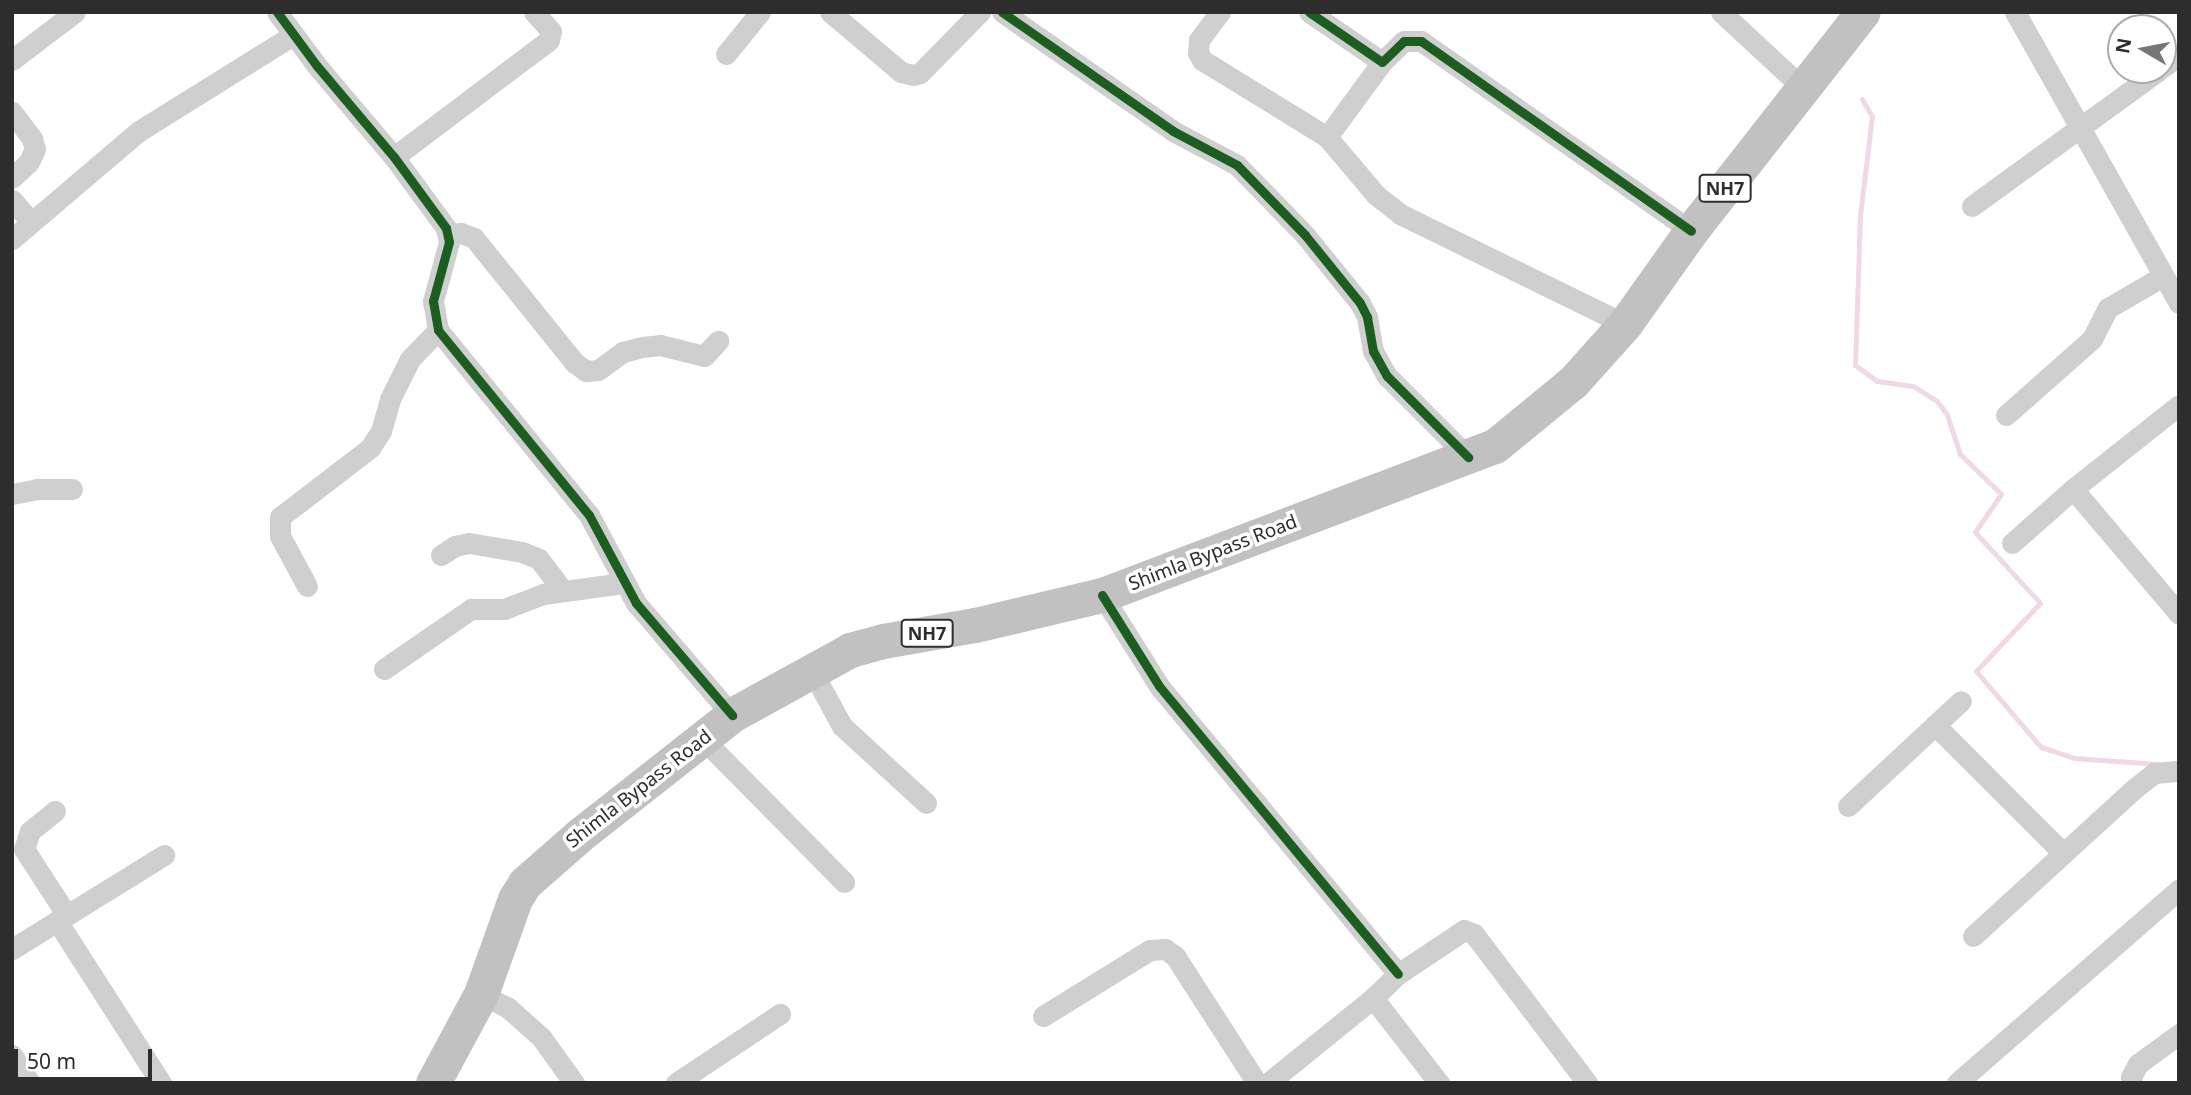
<!DOCTYPE html>
<style>
body{margin:0}
#map{position:relative;width:2191px;height:1095px;overflow:hidden;background:#fff;font-family:"Noto Sans",sans-serif}
div>[style]{position:absolute}
.stream>*{height:5px;margin:-2.5px;padding:0 2.5px;transform-origin:2.5px;border-radius:2.5px;background:#f0d8e6}
.minor>*{height:21px;margin:-10.5px;padding:0 10.5px;transform-origin:10.5px;border-radius:10.5px;background:#cfcfcf}
.trunk>*{height:35px;margin:-17.5px;padding:0 17.5px;transform-origin:17.5px;border-radius:17.5px;background:#c1c1c1}
.cycleway>*{height:9px;margin:-4.5px;padding:0 4.5px;transform-origin:4.5px;border-radius:4.5px;background:#1b5e20}
span{translate:-50% -50%;white-space:nowrap;text-align:center;line-height:1.15;-webkit-text-stroke:7px #fff;paint-order:stroke}
.shield-label span{padding:2px 5px;background:#fff;border:2px solid;border-radius:5px;-webkit-text-stroke-width:0}
.shield-label{font-size:18px;color:#2d2d2d;font-weight:700}
.street-label{font-size:19px;color:#2d2d2d}
.frame{position:absolute;inset:0;border:14px solid #2d2d2d;pointer-events:none}
.north{position:absolute;left:2107px;top:14px;width:70px;height:70px;box-sizing:border-box;background:#fff;border:2px solid #ababab;border-radius:50%;rotate:280deg;font-size:19px;font-weight:700;line-height:28px;text-align:center;color:#2d2d2d}
.north::after{content:'';display:block;margin:auto;width:24px;height:32px;background:#767676;clip-path:polygon(50% 0,100% 100%,50% 72%,0 100%)}
.scale{position:absolute;left:14px;top:1049px;width:138px;height:32px;box-sizing:border-box;border:4px solid #2d2d2d;border-top:0;padding-left:9px;font-size:21px;line-height:24px;white-space:nowrap;color:#2d2d2d;-webkit-text-stroke:5px #fff;paint-order:stroke}
</style>
<div id="map">
<div class="stream">
<i style="left:1862px;top:99px;width:20px;rotate:60deg"></i>
<i style="left:1872px;top:116px;width:100px;rotate:96.9deg"></i>
<i style="left:1860px;top:215px;width:150px;rotate:91.9deg"></i>
<i style="left:1855px;top:365px;width:27px;rotate:36deg"></i>
<i style="left:1877px;top:381px;width:36px;rotate:8deg"></i>
<i style="left:1913px;top:386px;width:28px;rotate:32deg"></i>
<i style="left:1937px;top:401px;width:17px;rotate:54deg"></i>
<i style="left:1947px;top:415px;width:41px;rotate:71.6deg"></i>
<i style="left:1960px;top:454px;width:57px;rotate:44.3deg"></i>
<i style="left:2001px;top:494px;width:46px;rotate:124.4deg"></i>
<i style="left:1975px;top:532px;width:96px;rotate:47.5deg"></i>
<i style="left:2040px;top:603px;width:93px;rotate:133.3deg"></i>
<i style="left:1976px;top:671px;width:100px;rotate:49.5deg"></i>
<i style="left:2041px;top:747px;width:35px;rotate:18deg"></i>
<i style="left:2074px;top:758px;width:84px;rotate:4.1deg"></i>
</div>
<div class="minor">
<i style="left:277px;top:12px;width:67px;rotate:53.5deg"></i>
<i style="left:317px;top:66px;width:119px;rotate:49.8deg"></i>
<i style="left:394px;top:157px;width:88px;rotate:53.8deg"></i>
<i style="left:446px;top:228px;width:14px;rotate:78deg"></i>
<i style="left:449px;top:242px;width:61px;rotate:105.2deg"></i>
<i style="left:433px;top:301px;width:29px;rotate:80deg"></i>
<i style="left:438px;top:330px;width:239px;rotate:50.8deg"></i>
<i style="left:589px;top:515px;width:100px;rotate:61.9deg"></i>
<i style="left:636px;top:603px;width:148px;rotate:49.4deg"></i>
<i style="left:830px;top:12px;width:93px;rotate:40.2deg"></i>
<i style="left:901px;top:72px;width:12px;rotate:14deg"></i>
<i style="left:913px;top:75px;width:7px;rotate:-16deg"></i>
<i style="left:920px;top:73px;width:86px;rotate:-45.5deg"></i>
<i style="left:1002px;top:12px;width:208px;rotate:34.8deg"></i>
<i style="left:1173px;top:131px;width:72px;rotate:28deg"></i>
<i style="left:1237px;top:165px;width:98px;rotate:45.8deg"></i>
<i style="left:1305px;top:235px;width:87px;rotate:51deg"></i>
<i style="left:1360px;top:303px;width:16px;rotate:63deg"></i>
<i style="left:1367px;top:317px;width:35px;rotate:80deg"></i>
<i style="left:1373px;top:351px;width:29px;rotate:61deg"></i>
<i style="left:1387px;top:376px;width:115px;rotate:45deg"></i>
<i style="left:1220px;top:12px;width:35px;rotate:127deg"></i>
<i style="left:1199px;top:40px;width:13px;rotate:94deg"></i>
<i style="left:1198px;top:53px;width:8px;rotate:60deg"></i>
<i style="left:1202px;top:60px;width:147px;rotate:31.6deg"></i>
<i style="left:1327px;top:137px;width:76px;rotate:49.8deg"></i>
<i style="left:1376px;top:195px;width:31px;rotate:38deg"></i>
<i style="left:1400px;top:214px;width:250px;rotate:26.1deg"></i>
<i style="left:1309px;top:12px;width:88px;rotate:34.4deg"></i>
<i style="left:1382px;top:62px;width:30px;rotate:-44deg"></i>
<i style="left:1404px;top:41px;width:17px"></i>
<i style="left:1421px;top:41px;width:330px;rotate:35.1deg"></i>
<i style="left:1721px;top:12px;width:113px;rotate:42.9deg"></i>
<i style="left:2015px;top:12px;width:334px;rotate:60.6deg"></i>
<i style="left:726px;top:54px;width:54px;rotate:-51deg"></i>
<i style="left:12px;top:60px;width:79px;rotate:-37.3deg"></i>
<i style="left:2163px;top:67px;width:19px;rotate:-35deg"></i>
<i style="left:12px;top:112px;width:34px;rotate:53deg"></i>
<i style="left:32px;top:139px;width:10px;rotate:73deg"></i>
<i style="left:35px;top:149px;width:14px;rotate:115deg"></i>
<i style="left:29px;top:162px;width:23px;rotate:137deg"></i>
<i style="left:1327px;top:137px;width:93px;rotate:-53.7deg"></i>
<i style="left:394px;top:157px;width:194px;rotate:-37deg"></i>
<i style="left:549px;top:40px;width:9px;rotate:-77deg"></i>
<i style="left:551px;top:31px;width:25px;rotate:-132deg"></i>
<i style="left:12px;top:200px;width:29px;rotate:49deg"></i>
<i style="left:1972px;top:206px;width:231px;rotate:-36deg"></i>
<i style="left:448px;top:235px;width:13px;rotate:-9deg"></i>
<i style="left:461px;top:233px;width:14px;rotate:21deg"></i>
<i style="left:474px;top:238px;width:161px;rotate:51.1deg"></i>
<i style="left:575px;top:363px;width:14px;rotate:36deg"></i>
<i style="left:586px;top:371px;width:12px;rotate:-5deg"></i>
<i style="left:598px;top:370px;width:31px;rotate:-36deg"></i>
<i style="left:623px;top:352px;width:20px;rotate:-15deg"></i>
<i style="left:642px;top:347px;width:18px;rotate:-6deg"></i>
<i style="left:660px;top:345px;width:45px;rotate:14deg"></i>
<i style="left:704px;top:356px;width:21px;rotate:-47deg"></i>
<i style="left:12px;top:239px;width:167px;rotate:-40.4deg"></i>
<i style="left:139px;top:131px;width:181px;rotate:-31.9deg"></i>
<i style="left:2006px;top:415px;width:115px;rotate:-41.5deg"></i>
<i style="left:2092px;top:339px;width:35px;rotate:-63deg"></i>
<i style="left:2108px;top:308px;width:64px;rotate:-30.2deg"></i>
<i style="left:2073px;top:489px;width:164px;rotate:49.7deg"></i>
<i style="left:12px;top:494px;width:25px;rotate:-11deg"></i>
<i style="left:37px;top:489px;width:35px"></i>
<i style="left:2012px;top:543px;width:81px;rotate:-41.5deg"></i>
<i style="left:2073px;top:489px;width:135px;rotate:-38.4deg"></i>
<i style="left:441px;top:555px;width:17px;rotate:-33deg"></i>
<i style="left:455px;top:546px;width:14px;rotate:-12deg"></i>
<i style="left:469px;top:543px;width:54px;rotate:9.6deg"></i>
<i style="left:522px;top:552px;width:18px;rotate:22deg"></i>
<i style="left:539px;top:559px;width:40px;rotate:53deg"></i>
<i style="left:307px;top:586px;width:57px;rotate:-118.4deg"></i>
<i style="left:280px;top:536px;width:19px;rotate:-90deg"></i>
<i style="left:280px;top:517px;width:113px;rotate:-37.5deg"></i>
<i style="left:370px;top:448px;width:20px;rotate:-57deg"></i>
<i style="left:381px;top:431px;width:33px;rotate:-74deg"></i>
<i style="left:390px;top:399px;width:45px;rotate:-63.4deg"></i>
<i style="left:410px;top:359px;width:40px;rotate:-46deg"></i>
<i style="left:1102px;top:595px;width:107px;rotate:57.9deg"></i>
<i style="left:1159px;top:686px;width:374px;rotate:50.3deg"></i>
<i style="left:384px;top:669px;width:106px;rotate:-34.6deg"></i>
<i style="left:471px;top:609px;width:33px"></i>
<i style="left:504px;top:609px;width:42px;rotate:-21deg"></i>
<i style="left:543px;top:594px;width:81px;rotate:-7.8deg"></i>
<i style="left:811px;top:669px;width:65px;rotate:61.5deg"></i>
<i style="left:842px;top:726px;width:114px;rotate:42.5deg"></i>
<i style="left:1935px;top:725px;width:181px;rotate:45deg"></i>
<i style="left:703px;top:739px;width:201px;rotate:45.4deg"></i>
<i style="left:1848px;top:806px;width:154px;rotate:-42.9deg"></i>
<i style="left:55px;top:811px;width:32px;rotate:141deg"></i>
<i style="left:30px;top:831px;width:19px;rotate:108deg"></i>
<i style="left:24px;top:849px;width:77px;rotate:57.1deg"></i>
<i style="left:57px;top:921px;width:193px;rotate:57.3deg"></i>
<i style="left:1973px;top:936px;width:219px;rotate:-42.4deg"></i>
<i style="left:2135px;top:788px;width:24px;rotate:-38deg"></i>
<i style="left:2154px;top:773px;width:25px;rotate:-5deg"></i>
<i style="left:12px;top:949px;width:179px;rotate:-31.7deg"></i>
<i style="left:481px;top:994px;width:29px;rotate:27deg"></i>
<i style="left:507px;top:1007px;width:45px;rotate:41.4deg"></i>
<i style="left:541px;top:1037px;width:57px;rotate:54.3deg"></i>
<i style="left:1373px;top:998px;width:108px;rotate:52.2deg"></i>
<i style="left:1043px;top:1016px;width:126px;rotate:-31.7deg"></i>
<i style="left:1150px;top:950px;width:15px;rotate:-4deg"></i>
<i style="left:1165px;top:949px;width:12px;rotate:35deg"></i>
<i style="left:1175px;top:956px;width:151px;rotate:57.2deg"></i>
<i style="left:12px;top:1055px;width:33px;rotate:57deg"></i>
<i style="left:676px;top:1083px;width:125px;rotate:-33.6deg"></i>
<i style="left:1268px;top:1083px;width:135px;rotate:-39deg"></i>
<i style="left:1373px;top:998px;width:35px;rotate:-44deg"></i>
<i style="left:1398px;top:974px;width:79px;rotate:-33.7deg"></i>
<i style="left:1464px;top:930px;width:11px;rotate:22deg"></i>
<i style="left:1474px;top:934px;width:187px;rotate:52.8deg"></i>
<i style="left:1957px;top:1083px;width:295px;rotate:-41.1deg"></i>
<i style="left:2132px;top:1083px;width:6px;rotate:-99deg"></i>
<i style="left:2131px;top:1077px;width:15px;rotate:-62deg"></i>
<i style="left:2138px;top:1064px;width:51px;rotate:-36.2deg"></i>
</div>
<div class="trunk">
<i style="left:433px;top:1083px;width:101px;rotate:-61.7deg"></i>
<i style="left:481px;top:994px;width:101px;rotate:-70.3deg"></i>
<i style="left:515px;top:899px;width:19px;rotate:-58deg"></i>
<i style="left:525px;top:883px;width:74px;rotate:-41.2deg"></i>
<i style="left:581px;top:834px;width:192px;rotate:-38.2deg"></i>
<i style="left:732px;top:715px;width:135px;rotate:-28.8deg"></i>
<i style="left:850px;top:650px;width:34px;rotate:-15deg"></i>
<i style="left:883px;top:641px;width:93px;rotate:-9.9deg"></i>
<i style="left:975px;top:625px;width:130px;rotate:-13.3deg"></i>
<i style="left:1102px;top:595px;width:420px;rotate:-20.8deg"></i>
<i style="left:1495px;top:446px;width:101px;rotate:-39.4deg"></i>
<i style="left:1573px;top:382px;width:78px;rotate:-48.1deg"></i>
<i style="left:1625px;top:324px;width:114px;rotate:-54.6deg"></i>
<i style="left:1691px;top:231px;width:278px;rotate:-51.9deg"></i>
</div>
<div class="cycleway">
<i style="left:277px;top:12px;width:67px;rotate:53.5deg"></i>
<i style="left:317px;top:66px;width:119px;rotate:49.8deg"></i>
<i style="left:394px;top:157px;width:88px;rotate:53.8deg"></i>
<i style="left:446px;top:228px;width:14px;rotate:78deg"></i>
<i style="left:449px;top:242px;width:61px;rotate:105.2deg"></i>
<i style="left:433px;top:301px;width:29px;rotate:80deg"></i>
<i style="left:438px;top:330px;width:239px;rotate:50.8deg"></i>
<i style="left:589px;top:515px;width:100px;rotate:61.9deg"></i>
<i style="left:636px;top:603px;width:148px;rotate:49.4deg"></i>
<i style="left:1002px;top:12px;width:208px;rotate:34.8deg"></i>
<i style="left:1173px;top:131px;width:72px;rotate:28deg"></i>
<i style="left:1237px;top:165px;width:98px;rotate:45.8deg"></i>
<i style="left:1305px;top:235px;width:87px;rotate:51deg"></i>
<i style="left:1360px;top:303px;width:16px;rotate:63deg"></i>
<i style="left:1367px;top:317px;width:35px;rotate:80deg"></i>
<i style="left:1373px;top:351px;width:29px;rotate:61deg"></i>
<i style="left:1387px;top:376px;width:115px;rotate:45deg"></i>
<i style="left:1309px;top:12px;width:88px;rotate:34.4deg"></i>
<i style="left:1382px;top:62px;width:30px;rotate:-44deg"></i>
<i style="left:1404px;top:41px;width:17px"></i>
<i style="left:1421px;top:41px;width:330px;rotate:35.1deg"></i>
<i style="left:1102px;top:595px;width:107px;rotate:57.9deg"></i>
<i style="left:1159px;top:686px;width:374px;rotate:50.3deg"></i>
</div>
<div class="shield-label">
<span style="left:1725px;top:188px">NH7</span>
<span style="left:927px;top:633px">NH7</span>
</div>
<div class="street-label">
<span style="left:1213px;top:553px;rotate:-21deg">Shimla Bypass Road</span>
<span style="left:639px;top:789px;rotate:-38deg">Shimla Bypass Road</span>
</div>
<div class="frame"></div>
<div class="north">N</div>
<div class="scale">50 m</div>
</div>
